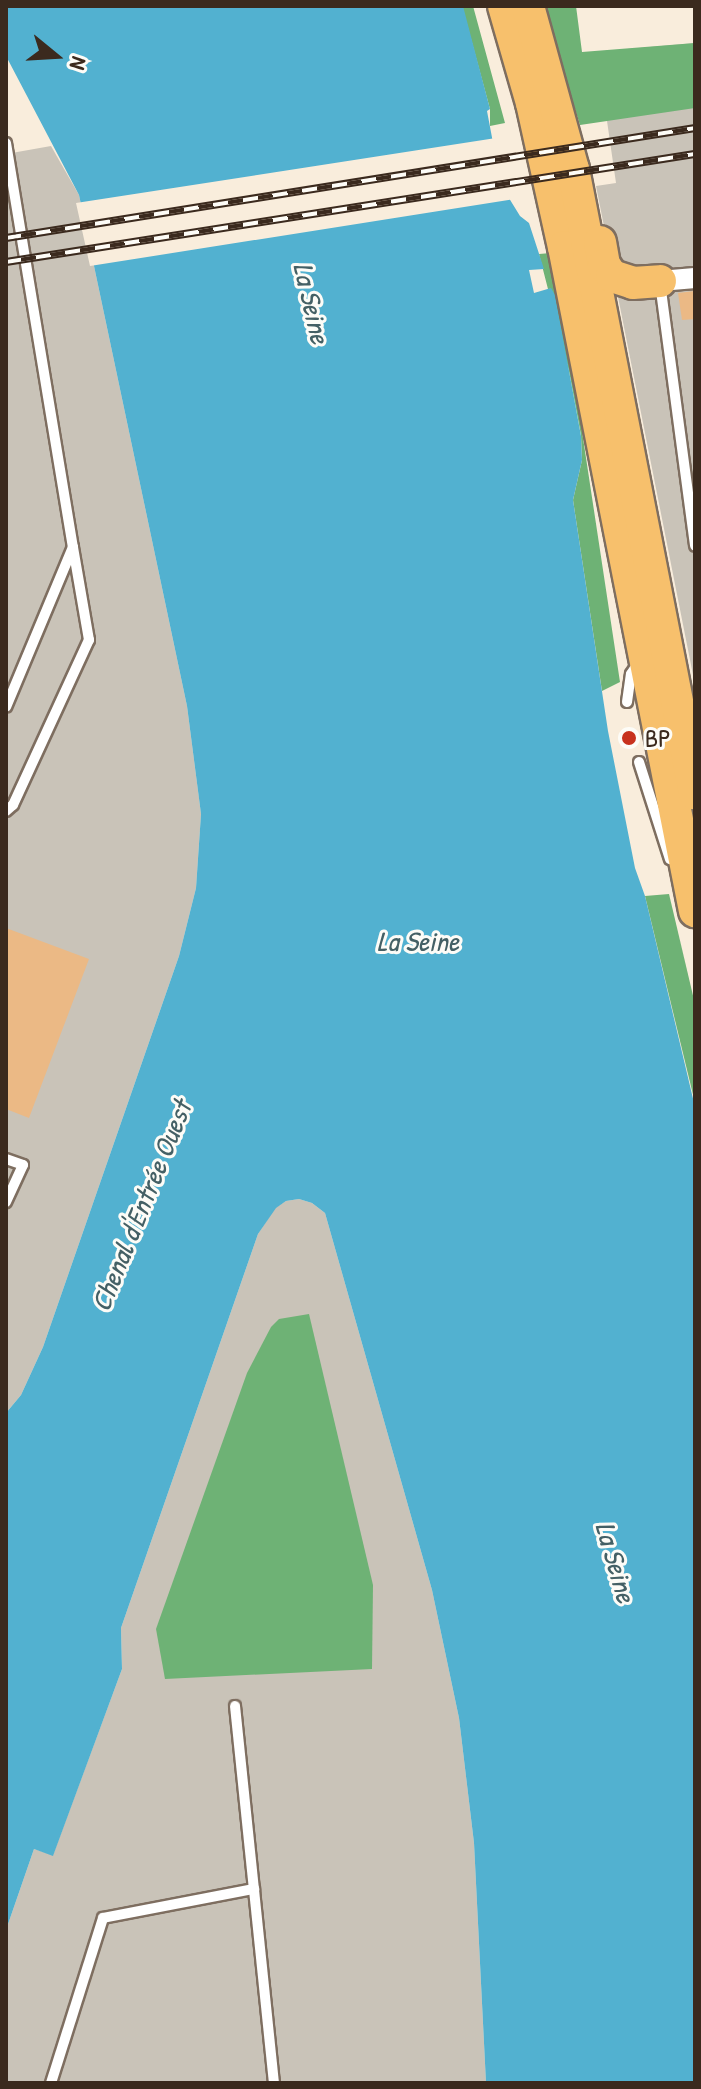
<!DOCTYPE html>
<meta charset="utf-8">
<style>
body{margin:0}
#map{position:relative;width:701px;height:2089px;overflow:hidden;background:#f9eddc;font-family:"Patrick Hand",sans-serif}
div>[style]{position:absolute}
.industrial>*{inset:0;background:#c9c3b8}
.forest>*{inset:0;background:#6eb275}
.water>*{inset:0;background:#52b1d0}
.pier>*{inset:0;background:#f9eddc}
.building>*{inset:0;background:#ebb985}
.roads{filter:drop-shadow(2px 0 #7e6e60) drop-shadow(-2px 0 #7e6e60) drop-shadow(0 2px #7e6e60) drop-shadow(0 -2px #7e6e60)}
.lane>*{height:10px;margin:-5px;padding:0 5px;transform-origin:5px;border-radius:5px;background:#fff}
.street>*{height:20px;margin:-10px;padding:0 10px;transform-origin:10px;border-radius:10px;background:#fff}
.primary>*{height:32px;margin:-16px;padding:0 16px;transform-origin:16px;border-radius:16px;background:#f7c06c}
.rail>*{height:8px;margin-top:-4px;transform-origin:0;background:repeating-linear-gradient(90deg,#fdfcf7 0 15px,#3b2a1e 0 30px);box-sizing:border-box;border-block:2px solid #3b2a1e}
.dots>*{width:22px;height:22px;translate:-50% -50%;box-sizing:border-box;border:4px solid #fdfcf7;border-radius:50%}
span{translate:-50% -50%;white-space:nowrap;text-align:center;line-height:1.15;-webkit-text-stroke:6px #fdfcf7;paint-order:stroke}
.poi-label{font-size:26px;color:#3b2a1e}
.left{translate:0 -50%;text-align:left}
.water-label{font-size:28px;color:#446065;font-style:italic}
.frame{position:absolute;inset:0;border:8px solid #3b2a1e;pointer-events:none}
.north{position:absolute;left:16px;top:16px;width:80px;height:80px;-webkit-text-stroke:6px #fdfcf7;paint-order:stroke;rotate:108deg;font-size:22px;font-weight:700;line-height:32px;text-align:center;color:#3b2a1e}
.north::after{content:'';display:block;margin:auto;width:28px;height:36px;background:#3b2a1e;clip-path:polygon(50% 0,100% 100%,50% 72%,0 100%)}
</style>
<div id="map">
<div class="industrial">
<i style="clip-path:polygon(695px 43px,695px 685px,596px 186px,616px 183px,607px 121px,582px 53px)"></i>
<i style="clip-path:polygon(51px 146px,79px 195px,187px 706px,201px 814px,196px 888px,179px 956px,43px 1347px,21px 1395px,6px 1413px,6px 154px)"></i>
<i style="clip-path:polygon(299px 1199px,312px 1203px,325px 1213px,432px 1590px,459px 1718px,474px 1843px,486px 2083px,6px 2083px,6px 1930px,34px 1849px,53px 1855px,122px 1669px,121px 1628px,258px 1234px,275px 1208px,286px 1201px)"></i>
</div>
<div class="forest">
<i style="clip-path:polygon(462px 6px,473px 6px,505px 123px,490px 126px,490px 109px)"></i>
<i style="clip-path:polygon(543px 6px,576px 6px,582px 52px,695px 43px,695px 108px,580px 125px)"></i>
<i style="clip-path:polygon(551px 253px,566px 326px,620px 682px,602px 691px,573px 500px,582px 460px,581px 435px,569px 371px,539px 254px)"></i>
<i style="clip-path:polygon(669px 894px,695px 1004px,695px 1103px,645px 896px)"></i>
<i style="clip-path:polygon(309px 1314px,373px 1585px,372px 1669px,165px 1679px,156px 1629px,247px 1373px,271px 1327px,279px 1319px)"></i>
</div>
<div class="water">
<i style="clip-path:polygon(6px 6px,463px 6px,490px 109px,487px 111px,501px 185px,520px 216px,529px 223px,544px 269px,529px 270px,534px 293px,551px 288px,555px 295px,581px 436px,582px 460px,573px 500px,608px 731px,635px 868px,645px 896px,695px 1107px,695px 2083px,486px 2083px,474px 1843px,459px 1718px,432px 1590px,325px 1213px,312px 1203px,299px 1199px,286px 1201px,276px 1208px,258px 1234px,121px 1628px,122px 1669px,53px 1856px,34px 1849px,6px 1930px,6px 1413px,21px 1395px,43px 1347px,179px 956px,196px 888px,201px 814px,187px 706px,79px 195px,6px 56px)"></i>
</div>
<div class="pier">
<i style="clip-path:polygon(496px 138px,504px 181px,515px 199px,90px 266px,76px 203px)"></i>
</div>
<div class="building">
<i style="clip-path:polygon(695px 291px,695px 319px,682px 320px,678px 293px)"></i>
<i style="clip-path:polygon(6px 928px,89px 959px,29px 1118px,6px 1109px)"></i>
</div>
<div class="roads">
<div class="lane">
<i style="left:6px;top:143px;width:410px;rotate:80.6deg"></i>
<i style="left:73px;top:547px;width:173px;rotate:112.7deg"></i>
<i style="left:660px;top:283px;width:265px;rotate:82.4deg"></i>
<i style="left:627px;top:702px;width:28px;rotate:-82deg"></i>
<i style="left:631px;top:674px;width:14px;rotate:-56deg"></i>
<i style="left:639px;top:762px;width:102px;rotate:72.3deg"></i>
<i style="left:6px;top:811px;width:9px;rotate:-41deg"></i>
<i style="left:13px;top:805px;width:182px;rotate:-65.3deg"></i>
<i style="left:89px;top:640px;width:94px;rotate:-99.8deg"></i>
<i style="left:6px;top:1159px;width:18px;rotate:19deg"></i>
<i style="left:23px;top:1165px;width:41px;rotate:114.7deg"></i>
<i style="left:235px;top:1706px;width:379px;rotate:84.1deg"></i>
<i style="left:51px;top:2083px;width:173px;rotate:-72.5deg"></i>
<i style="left:103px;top:1918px;width:154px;rotate:-10.9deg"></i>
</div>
<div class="street">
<i style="left:660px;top:281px;width:35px;rotate:-5deg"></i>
</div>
<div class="primary">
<i style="left:504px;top:6px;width:101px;rotate:73.9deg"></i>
<i style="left:532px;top:103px;width:148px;rotate:77.5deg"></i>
<i style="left:564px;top:247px;width:677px;rotate:78.84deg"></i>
<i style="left:528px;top:6px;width:169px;rotate:74.6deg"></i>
<i style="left:573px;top:169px;width:636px;rotate:78.94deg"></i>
<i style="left:600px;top:242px;width:23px;rotate:80deg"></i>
<i style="left:604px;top:265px;width:14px;rotate:54deg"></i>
<i style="left:612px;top:276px;width:22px;rotate:18deg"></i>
<i style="left:633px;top:283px;width:27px;rotate:-4deg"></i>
</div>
</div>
<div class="rail">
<i style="left:6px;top:238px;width:698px;rotate:-9.07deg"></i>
<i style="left:6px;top:262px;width:697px;rotate:-8.91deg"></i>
</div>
<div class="dots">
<i style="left:629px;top:738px;background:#c8321e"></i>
</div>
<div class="poi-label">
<span class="left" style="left:645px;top:738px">BP</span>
</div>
<div class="water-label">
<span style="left:312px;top:303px;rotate:77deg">La Seine</span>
<span style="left:418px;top:941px">La Seine</span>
<span style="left:141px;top:1206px;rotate:-68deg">Chenal d'Entrée Ouest</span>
<span style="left:616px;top:1562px;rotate:74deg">La Seine</span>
</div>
<div class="frame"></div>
<div class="north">N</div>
</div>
